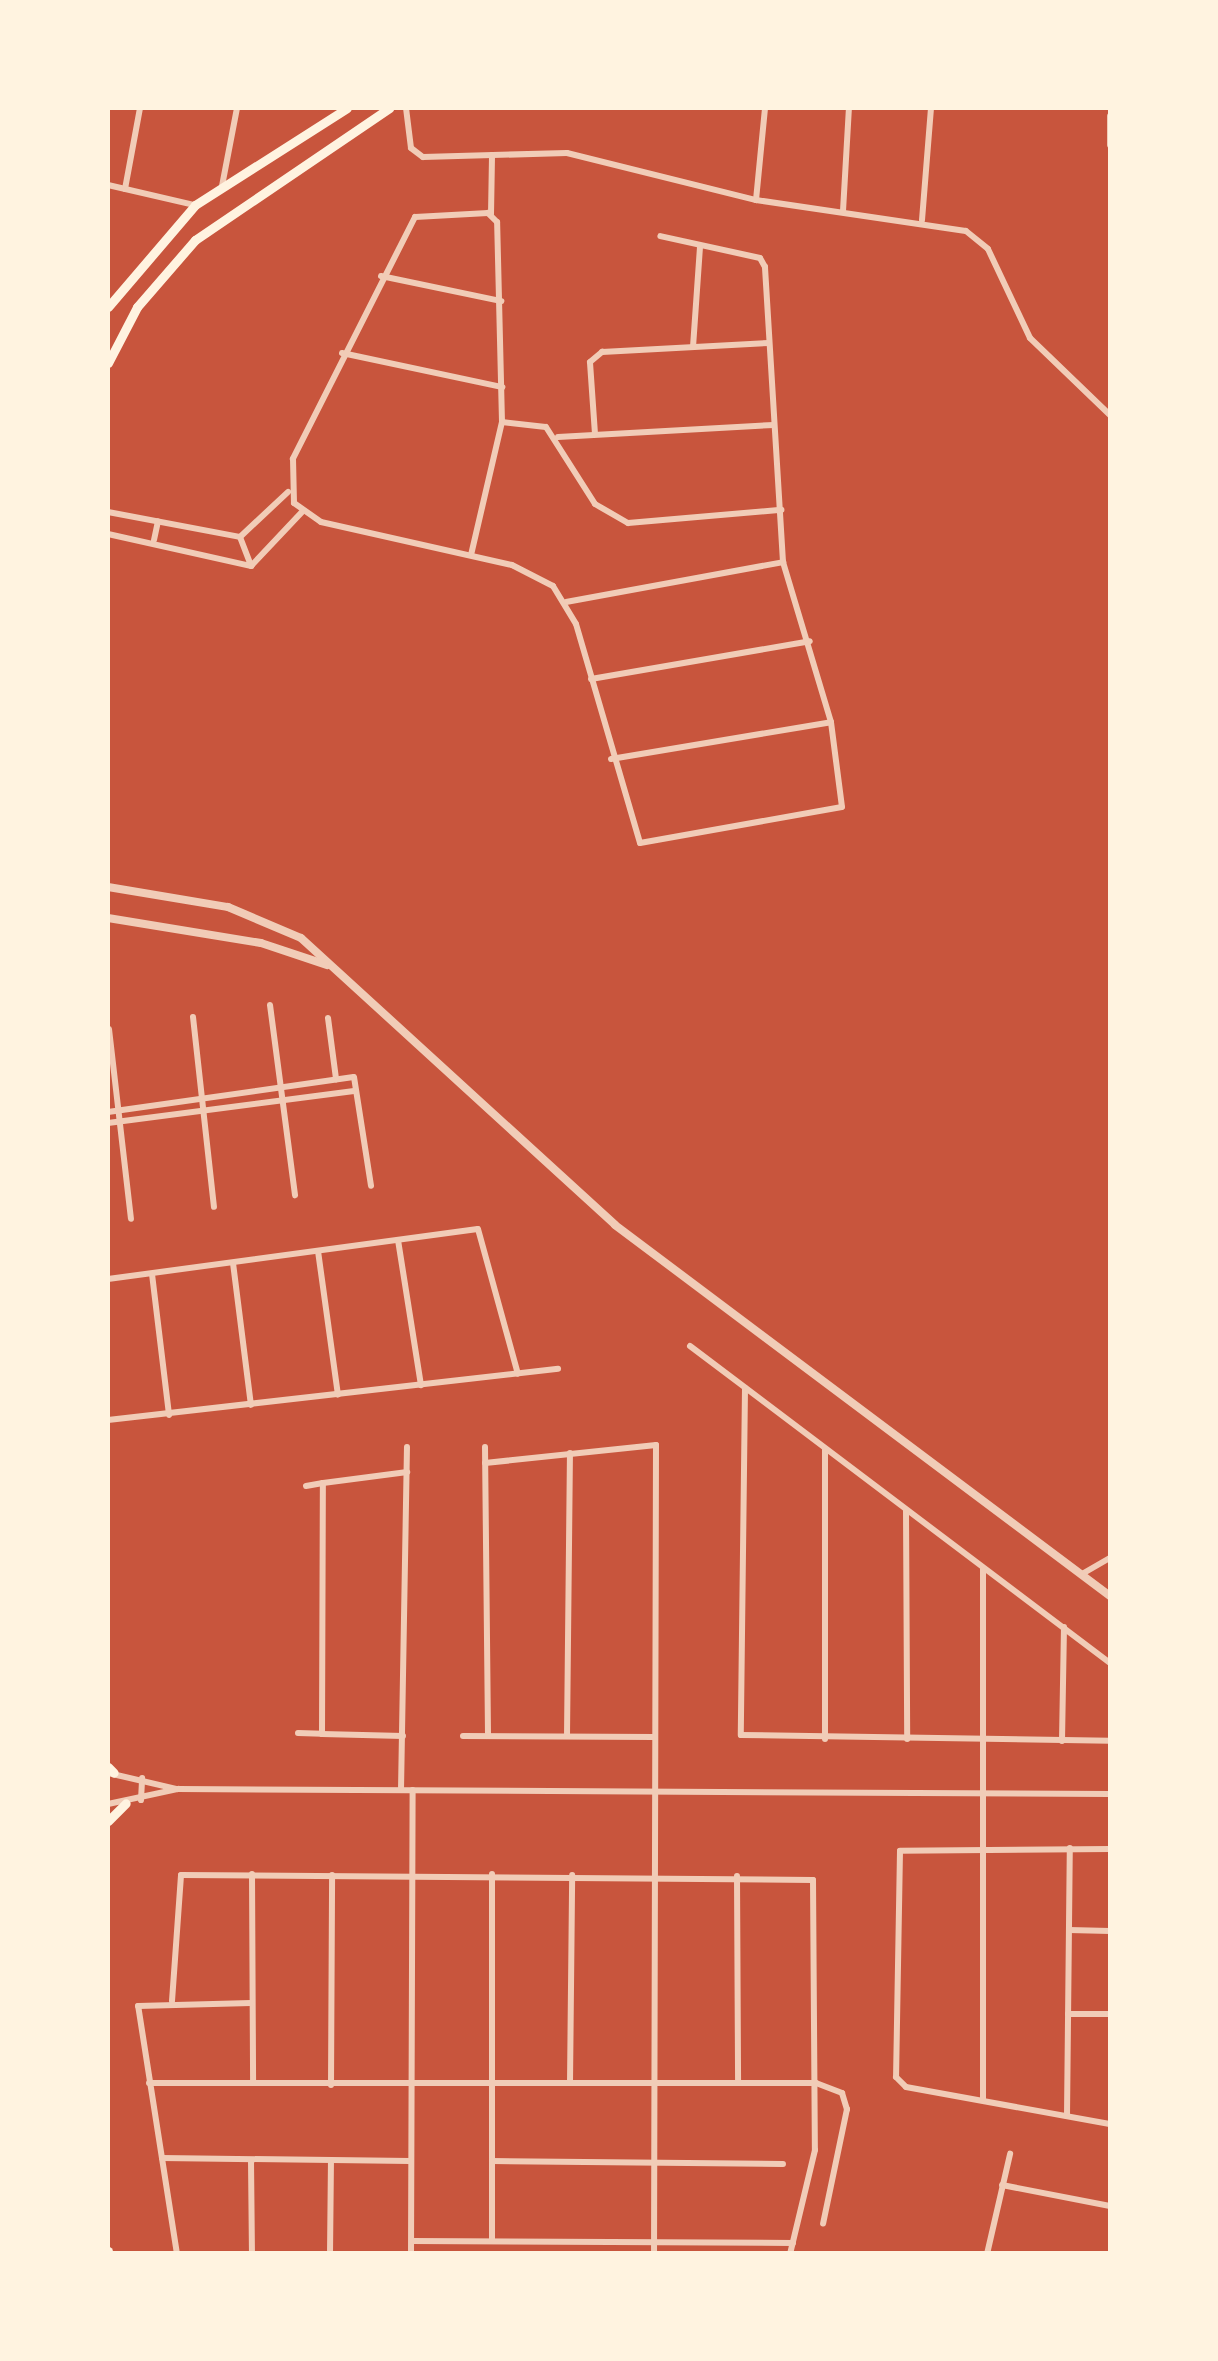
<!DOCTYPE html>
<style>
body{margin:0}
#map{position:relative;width:1218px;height:2361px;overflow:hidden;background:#c8553d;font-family:Raleway,sans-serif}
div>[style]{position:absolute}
.minor>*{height:6px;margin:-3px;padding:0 3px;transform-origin:3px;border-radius:3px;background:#f1ccb7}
.tertiary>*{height:8px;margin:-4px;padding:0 4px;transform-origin:4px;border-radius:4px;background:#f1ccb7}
.primary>*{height:9px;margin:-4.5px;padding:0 4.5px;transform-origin:4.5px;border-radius:4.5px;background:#fff3e0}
span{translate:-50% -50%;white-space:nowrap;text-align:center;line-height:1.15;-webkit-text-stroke:8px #fff3e0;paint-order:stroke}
.frame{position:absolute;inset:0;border:110px solid #fff3e0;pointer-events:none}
</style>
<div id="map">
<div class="minor">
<i style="left:406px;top:108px;width:40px;rotate:82.9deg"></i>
<i style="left:411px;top:148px;width:15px;rotate:37deg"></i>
<i style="left:423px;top:157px;width:144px;rotate:-1.6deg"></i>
<i style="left:567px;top:153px;width:195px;rotate:14deg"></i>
<i style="left:756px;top:200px;width:212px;rotate:8.4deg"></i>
<i style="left:966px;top:231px;width:28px;rotate:39deg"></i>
<i style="left:988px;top:249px;width:98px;rotate:64.7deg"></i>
<i style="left:1030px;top:338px;width:111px;rotate:43.9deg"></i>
<i style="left:1110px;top:116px;width:29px;rotate:90deg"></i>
<i style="left:108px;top:185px;width:88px;rotate:13.1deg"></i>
<i style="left:222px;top:186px;width:79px;rotate:-79.1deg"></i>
<i style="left:125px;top:189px;width:82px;rotate:-79.5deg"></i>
<i style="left:756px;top:200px;width:92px;rotate:-84.4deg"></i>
<i style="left:843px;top:211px;width:103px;rotate:-86.7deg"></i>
<i style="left:491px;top:214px;width:59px;rotate:-89deg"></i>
<i style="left:922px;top:220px;width:112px;rotate:-85.4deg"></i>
<i style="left:381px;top:276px;width:123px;rotate:11.8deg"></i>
<i style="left:693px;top:347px;width:100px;rotate:-86deg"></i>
<i style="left:342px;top:353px;width:164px;rotate:12deg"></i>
<i style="left:502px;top:422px;width:44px;rotate:6.5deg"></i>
<i style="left:546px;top:427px;width:91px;rotate:57.5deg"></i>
<i style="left:595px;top:504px;width:38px;rotate:30deg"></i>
<i style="left:628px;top:523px;width:154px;rotate:-4.9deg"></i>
<i style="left:595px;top:434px;width:72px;rotate:-94deg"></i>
<i style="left:590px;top:362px;width:16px;rotate:-40deg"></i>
<i style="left:602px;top:352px;width:167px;rotate:-3.1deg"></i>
<i style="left:558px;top:437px;width:216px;rotate:-3.2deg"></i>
<i style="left:108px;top:512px;width:134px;rotate:10.7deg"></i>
<i style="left:240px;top:537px;width:31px;rotate:69deg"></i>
<i style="left:108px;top:534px;width:147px;rotate:12.6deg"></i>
<i style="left:240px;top:537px;width:66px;rotate:-43.2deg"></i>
<i style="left:154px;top:540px;width:19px;rotate:-78deg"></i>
<i style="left:471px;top:555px;width:137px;rotate:-76.9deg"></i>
<i style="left:502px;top:422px;width:200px;rotate:-91.4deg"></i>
<i style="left:497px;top:222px;width:13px;rotate:-135deg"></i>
<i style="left:488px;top:213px;width:73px;rotate:176.9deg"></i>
<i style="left:415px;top:217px;width:271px;rotate:116.8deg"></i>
<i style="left:293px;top:459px;width:44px;rotate:88.7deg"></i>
<i style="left:294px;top:503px;width:33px;rotate:35deg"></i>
<i style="left:321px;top:522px;width:196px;rotate:12.7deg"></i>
<i style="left:512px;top:565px;width:46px;rotate:27.1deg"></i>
<i style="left:553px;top:586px;width:44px;rotate:58.8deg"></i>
<i style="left:576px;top:624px;width:228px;rotate:73.7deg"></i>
<i style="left:640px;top:843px;width:205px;rotate:-10.1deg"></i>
<i style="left:842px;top:807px;width:86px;rotate:-97.4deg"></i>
<i style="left:831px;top:722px;width:167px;rotate:-106.7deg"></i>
<i style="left:783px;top:562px;width:296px;rotate:-93.5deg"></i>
<i style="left:765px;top:267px;width:10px;rotate:-119deg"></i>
<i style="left:760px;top:258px;width:102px;rotate:-167.6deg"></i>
<i style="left:252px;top:565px;width:73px;rotate:-46.7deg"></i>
<i style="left:566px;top:602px;width:221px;rotate:-10.4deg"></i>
<i style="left:591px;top:679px;width:222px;rotate:-9.8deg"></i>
<i style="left:611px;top:759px;width:223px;rotate:-9.5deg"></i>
<i style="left:270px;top:1005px;width:192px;rotate:82.5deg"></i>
<i style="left:193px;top:1017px;width:191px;rotate:83.7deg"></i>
<i style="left:328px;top:1018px;width:62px;rotate:82.5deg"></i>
<i style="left:109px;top:1029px;width:191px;rotate:83.4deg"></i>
<i style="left:108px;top:1112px;width:248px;rotate:-8.1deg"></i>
<i style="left:354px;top:1077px;width:110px;rotate:81.1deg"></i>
<i style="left:108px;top:1123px;width:250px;rotate:-7.4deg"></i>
<i style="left:398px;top:1240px;width:147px;rotate:81deg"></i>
<i style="left:318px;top:1251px;width:145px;rotate:82.1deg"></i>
<i style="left:233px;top:1263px;width:143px;rotate:82.8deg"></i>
<i style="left:152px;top:1274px;width:142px;rotate:83.1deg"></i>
<i style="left:108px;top:1279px;width:373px;rotate:-7.7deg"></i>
<i style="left:478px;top:1229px;width:150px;rotate:74.6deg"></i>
<i style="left:690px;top:1346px;width:526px;rotate:37.04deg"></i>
<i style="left:745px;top:1388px;width:347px;rotate:90.7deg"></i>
<i style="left:741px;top:1735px;width:369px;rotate:0.9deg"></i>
<i style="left:108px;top:1420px;width:453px;rotate:-6.5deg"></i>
<i style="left:485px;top:1447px;width:288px;rotate:89.4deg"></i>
<i style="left:485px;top:1463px;width:172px;rotate:-6deg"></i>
<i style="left:656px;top:1445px;width:809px;rotate:90.14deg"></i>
<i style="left:306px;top:1486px;width:17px;rotate:-10deg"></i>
<i style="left:906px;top:1510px;width:229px;rotate:89.7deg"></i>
<i style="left:983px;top:1569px;width:531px;rotate:90deg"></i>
<i style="left:1082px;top:1574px;width:32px;rotate:-30deg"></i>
<i style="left:298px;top:1733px;width:24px;rotate:2deg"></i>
<i style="left:403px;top:1736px;width:81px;rotate:-178.6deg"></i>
<i style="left:322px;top:1734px;width:251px;rotate:-89.8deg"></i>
<i style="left:323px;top:1483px;width:85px;rotate:-7.5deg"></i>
<i style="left:463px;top:1736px;width:191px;rotate:0.3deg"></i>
<i style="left:567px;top:1736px;width:283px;rotate:-89.4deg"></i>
<i style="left:825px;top:1739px;width:289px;rotate:-90deg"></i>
<i style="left:1062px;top:1741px;width:114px;rotate:-89deg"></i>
<i style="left:108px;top:1773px;width:71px;rotate:13.1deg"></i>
<i style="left:401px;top:1790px;width:343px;rotate:-89deg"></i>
<i style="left:141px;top:1800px;width:22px;rotate:-87deg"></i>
<i style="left:108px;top:1804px;width:72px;rotate:-12.1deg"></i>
<i style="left:178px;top:1789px;width:932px;rotate:0.31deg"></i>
<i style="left:1110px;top:1849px;width:210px;rotate:179.5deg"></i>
<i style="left:900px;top:1851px;width:226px;rotate:91deg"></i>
<i style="left:896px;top:2077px;width:14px;rotate:45deg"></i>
<i style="left:906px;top:2087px;width:207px;rotate:10.3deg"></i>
<i style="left:252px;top:1874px;width:209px;rotate:89.7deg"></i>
<i style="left:492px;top:1874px;width:366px;rotate:90deg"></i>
<i style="left:737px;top:1876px;width:207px;rotate:89.7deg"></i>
<i style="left:1069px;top:1930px;width:41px;rotate:1.4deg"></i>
<i style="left:172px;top:2001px;width:126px;rotate:-85.9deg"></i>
<i style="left:181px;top:1875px;width:632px;rotate:0.45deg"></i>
<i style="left:813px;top:1880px;width:270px;rotate:89.6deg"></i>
<i style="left:815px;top:2150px;width:107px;rotate:103.5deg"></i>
<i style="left:1068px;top:2014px;width:42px"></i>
<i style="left:149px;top:2083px;width:667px"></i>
<i style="left:816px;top:2083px;width:28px;rotate:21deg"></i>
<i style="left:842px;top:2093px;width:17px;rotate:73deg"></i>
<i style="left:847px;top:2109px;width:117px;rotate:101.8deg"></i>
<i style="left:570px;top:2083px;width:208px;rotate:-89.4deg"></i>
<i style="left:331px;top:2085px;width:210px;rotate:-89.7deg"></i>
<i style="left:1067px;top:2116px;width:268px;rotate:-89.4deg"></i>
<i style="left:162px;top:2158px;width:248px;rotate:0.7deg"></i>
<i style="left:251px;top:2161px;width:93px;rotate:89.4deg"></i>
<i style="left:492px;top:2161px;width:291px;rotate:0.6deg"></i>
<i style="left:1002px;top:2185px;width:110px;rotate:11deg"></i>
<i style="left:412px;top:2241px;width:381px;rotate:0.3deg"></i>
<i style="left:177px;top:2254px;width:251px;rotate:-98.9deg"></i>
<i style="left:138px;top:2006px;width:113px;rotate:-1.5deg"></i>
<i style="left:330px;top:2254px;width:92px;rotate:-89.4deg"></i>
<i style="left:411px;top:2254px;width:464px;rotate:-89.8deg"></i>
<i style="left:987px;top:2254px;width:103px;rotate:-77deg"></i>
</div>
<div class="tertiary">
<i style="left:108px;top:887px;width:122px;rotate:9.5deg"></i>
<i style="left:228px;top:907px;width:79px;rotate:23deg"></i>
<i style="left:301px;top:938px;width:425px;rotate:42.4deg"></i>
<i style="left:615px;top:1225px;width:619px;rotate:36.85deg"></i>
<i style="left:108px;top:918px;width:155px;rotate:9.3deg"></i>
<i style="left:261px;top:943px;width:70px;rotate:18.4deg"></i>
</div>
<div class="primary">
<i style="left:108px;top:307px;width:134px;rotate:-49.5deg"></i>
<i style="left:195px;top:205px;width:180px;rotate:-32.5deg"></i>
<i style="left:108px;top:363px;width:63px;rotate:-62.6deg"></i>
<i style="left:137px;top:307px;width:89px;rotate:-49.1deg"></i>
<i style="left:195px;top:240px;width:235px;rotate:-34.2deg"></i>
<i style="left:108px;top:1767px;width:8px;rotate:45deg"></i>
<i style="left:108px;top:1821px;width:25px;rotate:-45deg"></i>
<i style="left:108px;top:2251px;width:3px;rotate:90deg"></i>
</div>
<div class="frame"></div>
</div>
